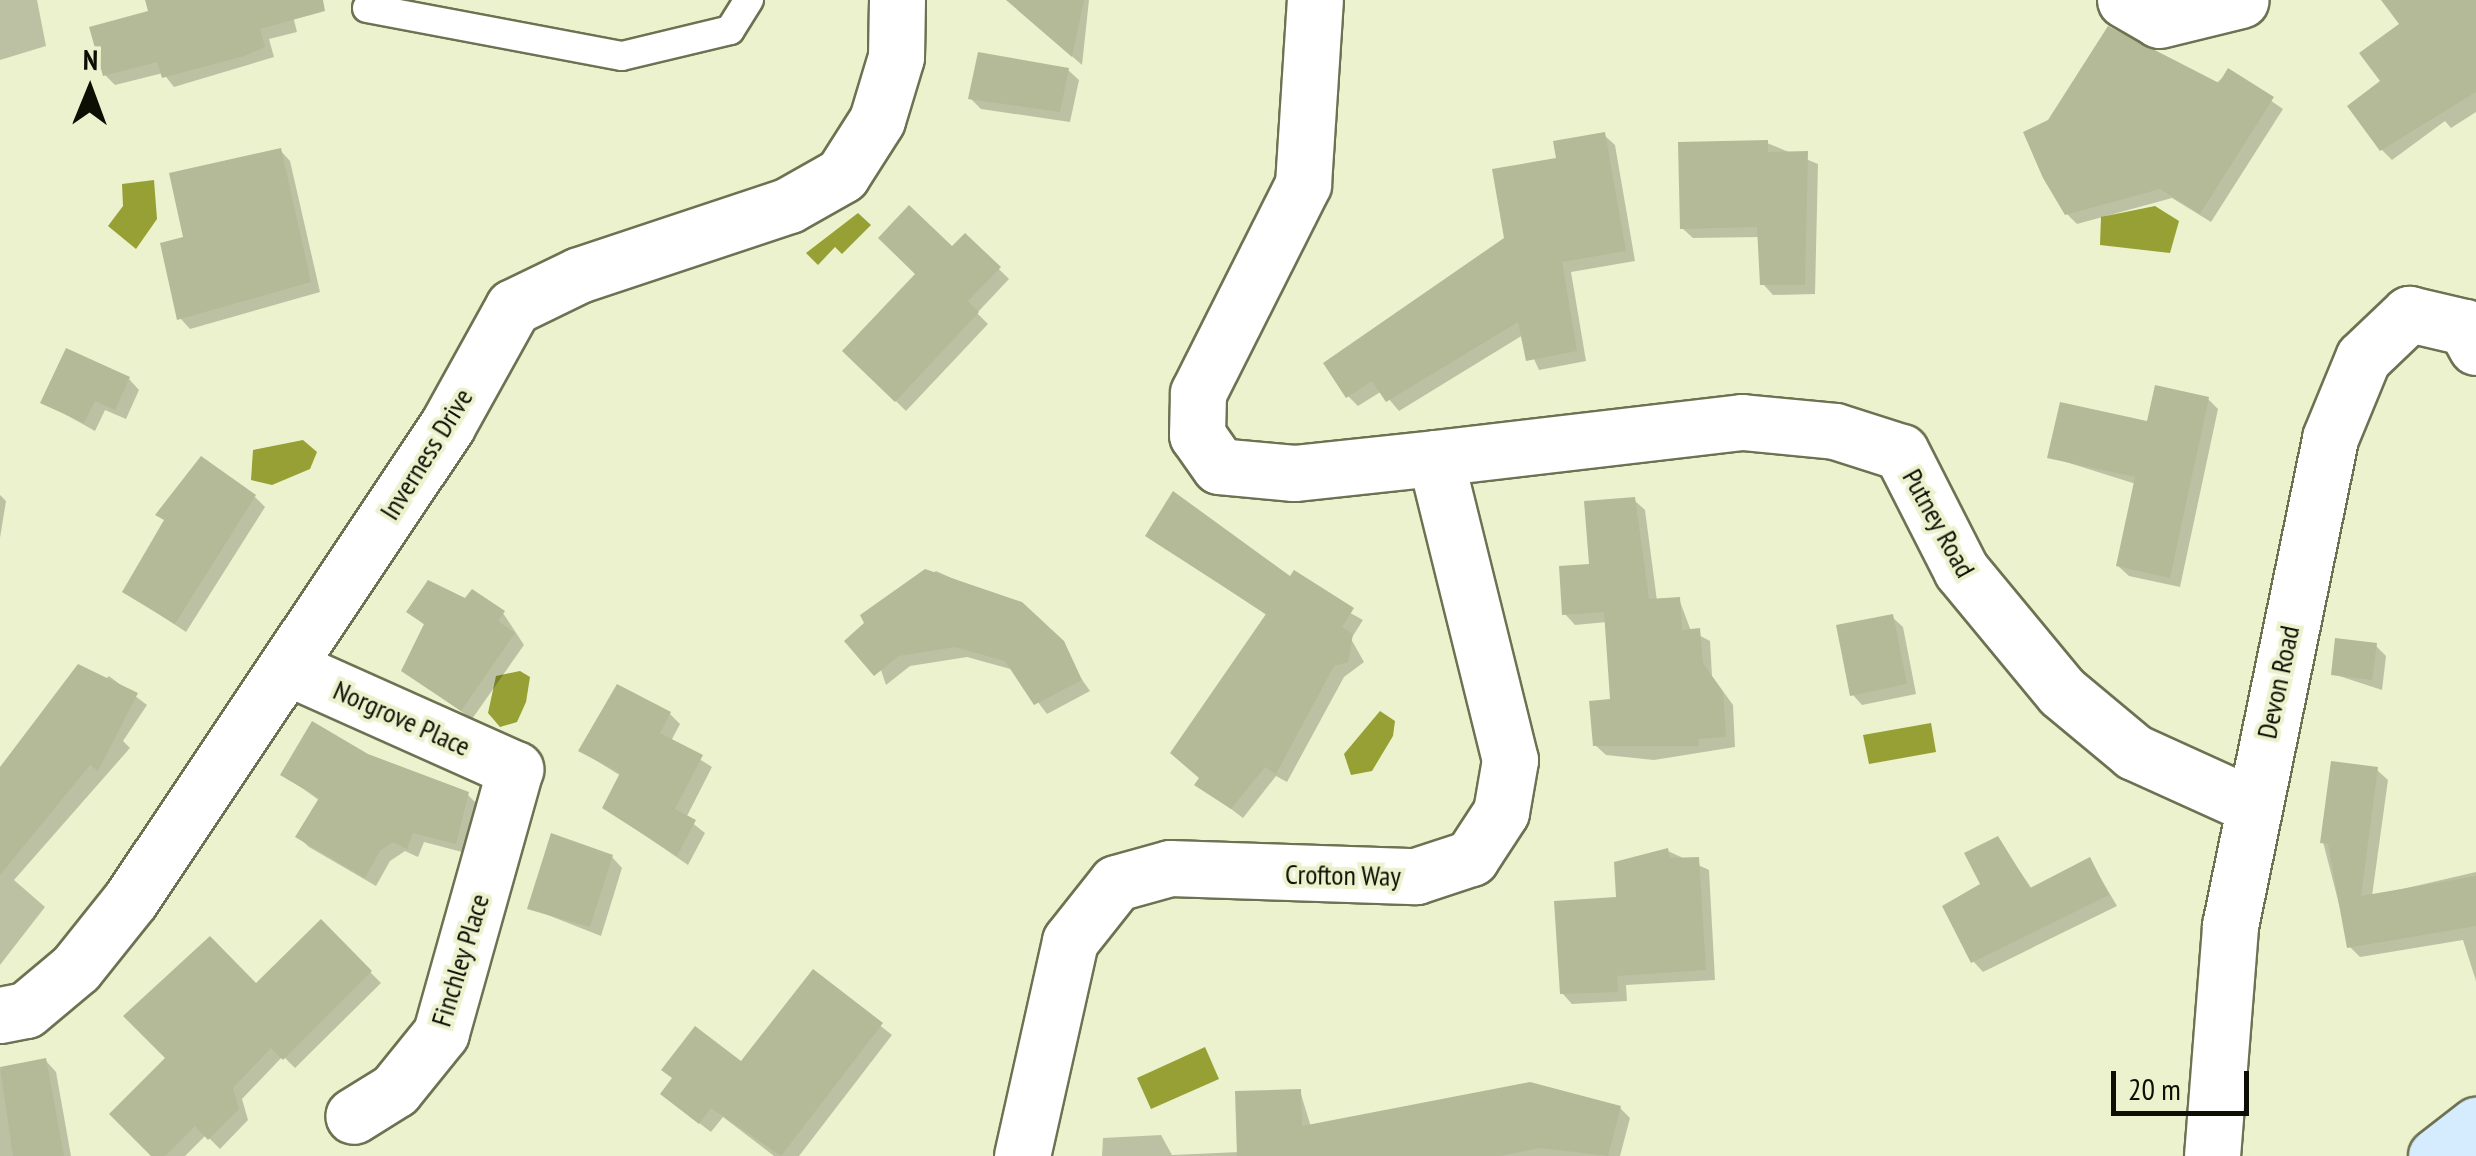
<!DOCTYPE html>
<style>
body{margin:0}
#map{position:relative;width:2476px;height:1156px;overflow:hidden;background:#ecf2cd;font-family:"PT Sans Narrow",sans-serif}
div>[style]{position:absolute}
.water>*{inset:0;background:#96a034}
.shadow>*{inset:0;background:#0003}
.building>*{inset:0;background:#b4ba97}
.roads{filter:drop-shadow(2px 0 #6d7252) drop-shadow(-2px 0 #6d7252) drop-shadow(0 2px #6d7252) drop-shadow(0 -2px #6d7252)}
.lane>*{height:28px;margin:-14px;padding:0 14px;transform-origin:14px;border-radius:14px;background:#fff}
.street>*{height:55px;margin:-27.5px;padding:0 27.5px;transform-origin:27.5px;border-radius:27.5px;background:#fff}
.secondary>*{height:55px;margin:-27.5px;padding:0 27.5px;transform-origin:27.5px;border-radius:27.5px;background:#d4ecfd}
span{translate:-50% -50%;white-space:nowrap;text-align:center;line-height:1.15;-webkit-text-stroke:8px #ecf2cd;paint-order:stroke}
.street-label{font-size:28px;color:#0e0f04}
.north{position:absolute;left:40px;top:40px;width:100px;height:100px;-webkit-text-stroke:8px #ecf2cd;paint-order:stroke;rotate:1deg;font-size:28px;font-weight:700;line-height:40px;text-align:center;color:#0e0f04}
.north::after{content:'';display:block;margin:auto;width:35px;height:45px;background:#0e0f04;clip-path:polygon(50% 0,100% 100%,50% 72%,0 100%)}
.scale{position:absolute;left:2111px;top:1071px;width:138px;height:45px;box-sizing:border-box;border:5px solid #0e0f04;border-top:0;padding-left:12px;font-size:30px;line-height:35px;white-space:nowrap;color:#0e0f04;-webkit-text-stroke:8px #ecf2cd;paint-order:stroke}
</style>
<div id="map">
<div class="water">
<i style="clip-path:polygon(154px 180px,157px 219px,136px 249px,108px 226px,123px 206px,122px 184px)"></i>
<i style="clip-path:polygon(2155px 206px,2179px 221px,2170px 253px,2100px 245px,2101px 217px)"></i>
<i style="clip-path:polygon(858px 213px,871px 225px,842px 254px,835px 247px,818px 265px,806px 253px)"></i>
<i style="clip-path:polygon(303px 440px,317px 452px,310px 469px,272px 485px,251px 480px,253px 450px)"></i>
<i style="clip-path:polygon(520px 671px,530px 677px,526px 702px,517px 722px,500px 727px,488px 713px,496px 676px)"></i>
<i style="clip-path:polygon(1380px 711px,1395px 721px,1393px 736px,1372px 771px,1351px 775px,1344px 754px)"></i>
<i style="clip-path:polygon(1931px 723px,1936px 752px,1869px 764px,1863px 735px)"></i>
<i style="clip-path:polygon(1205px 1047px,1219px 1079px,1151px 1109px,1137px 1078px)"></i>
</div>
<div class="shadow">
<i style="clip-path:polygon(0 0,37px 0,46px 46px,0 60px)"></i>
<i style="clip-path:polygon(148px 0,289px 0,297px 32px,269px 39px,274px 57px,174px 87px,163px 73px,115px 85px,105px 75px,151px 13px)"></i>
<i style="clip-path:polygon(1008px 0,1089px 0,1082px 65px)"></i>
<i style="clip-path:polygon(2405px 0,2476px 0,2476px 112px,2451px 128px,2445px 121px,2392px 160px,2382px 150px,2384px 82px)"></i>
<i style="clip-path:polygon(1068px 70px,1079px 80px,1070px 122px,981px 109px,971px 99px)"></i>
<i style="clip-path:polygon(2229px 72px,2283px 109px,2211px 222px,2172px 198px,2077px 224px,2067px 214px)"></i>
<i style="clip-path:polygon(1604px 135px,1615px 145px,1635px 261px,1571px 272px,1586px 361px,1539px 370px,1523px 335px,1399px 411px,1382px 391px,1358px 406px,1348px 396px,1507px 239px,1559px 160px)"></i>
<i style="clip-path:polygon(1767px 143px,1818px 164px,1815px 294px,1773px 295px,1763px 284px,1760px 237px,1693px 238px,1682px 228px)"></i>
<i style="clip-path:polygon(280px 150px,290px 161px,320px 292px,190px 329px,180px 318px,186px 239px)"></i>
<i style="clip-path:polygon(965px 236px,1009px 279px,977px 313px,988px 324px,906px 411px,845px 351px)"></i>
<i style="clip-path:polygon(129px 379px,139px 390px,126px 419px,105px 410px,95px 431px,43px 402px)"></i>
<i style="clip-path:polygon(2208px 399px,2218px 409px,2180px 587px,2129px 576px,2118px 566px,2136px 484px,2050px 457px)"></i>
<i style="clip-path:polygon(0 495px,6px 501px,0 538px)"></i>
<i style="clip-path:polygon(255px 497px,265px 507px,186px 632px,125px 592px)"></i>
<i style="clip-path:polygon(1634px 500px,1645px 510px,1657px 601px,1679px 599px,1691px 631px,1710px 641px,1712px 676px,1733px 705px,1735px 747px,1654px 760px,1606px 755px,1595px 745px,1613px 701px,1607px 622px,1575px 625px,1565px 614px)"></i>
<i style="clip-path:polygon(1148px 536px,1290px 580px,1363px 620px,1351px 639px,1364px 662px,1344px 677px,1287px 782px,1276px 776px,1243px 818px,1198px 784px,1268px 616px)"></i>
<i style="clip-path:polygon(936px 571px,1038px 617px,1090px 691px,1047px 714px,1014px 670px,967px 657px,910px 666px,886px 685px,863px 616px)"></i>
<i style="clip-path:polygon(466px 602px,503px 613px,524px 645px,472px 719px,404px 671px,426px 626px,409px 612px)"></i>
<i style="clip-path:polygon(1892px 617px,1903px 627px,1916px 694px,1862px 705px,1852px 694px)"></i>
<i style="clip-path:polygon(2376px 646px,2386px 656px,2382px 690px,2333px 674px)"></i>
<i style="clip-path:polygon(109px 676px,147px 705px,123px 741px,130px 748px,14px 880px,45px 907px,0 965px,0 774px)"></i>
<i style="clip-path:polygon(670px 714px,680px 724px,671px 741px,712px 767px,686px 818px,705px 833px,688px 865px,605px 808px,621px 776px,581px 751px)"></i>
<i style="clip-path:polygon(367px 756px,467px 794px,478px 805px,466px 853px,424px 842px,418px 857px,405px 851px,390px 861px,376px 886px,309px 847px,298px 837px,320px 801px,283px 774px)"></i>
<i style="clip-path:polygon(2377px 770px,2388px 780px,2372px 896px,2476px 872px,2476px 981px,2463px 940px,2360px 957px,2350px 947px,2323px 842px)"></i>
<i style="clip-path:polygon(1998px 839px,2032px 889px,2090px 860px,2117px 906px,1983px 972px,1973px 961px)"></i>
<i style="clip-path:polygon(1668px 851px,1709px 870px,1715px 980px,1626px 985px,1627px 1001px,1572px 1004px,1562px 993px,1619px 899px)"></i>
<i style="clip-path:polygon(612px 857px,622px 868px,601px 936px,530px 908px)"></i>
<i style="clip-path:polygon(321px 923px,381px 983px,295px 1068px,283px 1056px,242px 1099px,248px 1120px,220px 1149px,206px 1135px,185px 1156px,154px 1156px,257px 986px)"></i>
<i style="clip-path:polygon(814px 973px,892px 1035px,799px 1156px,774px 1156px,723px 1117px,711px 1132px,674px 1104px,674px 1079px,741px 1065px)"></i>
<i style="clip-path:polygon(46px 1061px,56px 1072px,71px 1156px,0 1156px,0 1069px)"></i>
<i style="clip-path:polygon(1300px 1091px,1311px 1127px,1620px 1108px,1630px 1118px,1620px 1156px,1102px 1156px,1103px 1138px,1161px 1135px,1172px 1155px,1239px 1152px)"></i>
</div>
<div class="building">
<i style="clip-path:polygon(145px 0,323px 0,325px 11px,260px 29px,265px 47px,244px 56px,162px 78px,157px 62px,103px 76px,89px 27px,148px 11px)"></i>
<i style="clip-path:polygon(1006px 0,1084px 0,1072px 57px)"></i>
<i style="clip-path:polygon(2381px 0,2476px 0,2476px 92px,2380px 151px,2347px 106px,2380px 81px,2359px 53px,2399px 24px)"></i>
<i style="clip-path:polygon(2108px 26px,2219px 83px,2228px 68px,2274px 97px,2200px 214px,2160px 189px,2065px 215px,2043px 178px,2023px 132px,2048px 120px)"></i>
<i style="clip-path:polygon(978px 52px,1069px 68px,1060px 112px,968px 99px)"></i>
<i style="clip-path:polygon(1605px 132px,1626px 251px,1562px 262px,1577px 351px,1526px 361px,1518px 322px,1386px 402px,1372px 381px,1346px 398px,1323px 363px,1504px 238px,1492px 169px,1556px 158px,1553px 141px)"></i>
<i style="clip-path:polygon(1768px 140px,1768px 152px,1808px 151px,1805px 285px,1760px 285px,1757px 227px,1680px 229px,1678px 142px)"></i>
<i style="clip-path:polygon(281px 148px,311px 282px,177px 320px,160px 243px,183px 237px,169px 173px)"></i>
<i style="clip-path:polygon(909px 205px,952px 246px,965px 233px,1001px 267px,968px 301px,979px 312px,895px 402px,842px 351px,915px 274px,878px 238px)"></i>
<i style="clip-path:polygon(66px 348px,130px 377px,115px 410px,95px 401px,84px 423px,40px 403px)"></i>
<i style="clip-path:polygon(2155px 385px,2209px 397px,2170px 578px,2116px 566px,2135px 477px,2047px 458px,2060px 402px,2147px 421px)"></i>
<i style="clip-path:polygon(201px 456px,256px 495px,175px 624px,122px 592px,164px 520px,155px 515px)"></i>
<i style="clip-path:polygon(1173px 491px,1290px 576px,1294px 570px,1354px 608px,1342px 627px,1353px 634px,1348px 662px,1334px 666px,1276px 774px,1265px 767px,1231px 809px,1194px 785px,1199px 778px,1170px 753px,1266px 614px,1145px 536px)"></i>
<i style="clip-path:polygon(1635px 497px,1649px 599px,1680px 597px,1682px 630px,1700px 628px,1703px 663px,1723px 692px,1726px 737px,1698px 739px,1699px 746px,1593px 746px,1589px 701px,1610px 699px,1604px 612px,1562px 615px,1559px 566px,1589px 564px,1584px 501px)"></i>
<i style="clip-path:polygon(925px 569px,1022px 602px,1064px 641px,1082px 680px,1034px 705px,1005px 661px,955px 647px,899px 656px,874px 676px,844px 641px,864px 623px,860px 615px)"></i>
<i style="clip-path:polygon(428px 580px,465px 598px,472px 589px,505px 611px,498px 621px,515px 633px,461px 711px,401px 671px,424px 624px,406px 612px)"></i>
<i style="clip-path:polygon(1893px 614px,1907px 684px,1850px 696px,1836px 625px)"></i>
<i style="clip-path:polygon(2335px 638px,2377px 643px,2372px 680px,2331px 675px)"></i>
<i style="clip-path:polygon(78px 664px,138px 693px,98px 771px,90px 765px,0 875px,0 767px)"></i>
<i style="clip-path:polygon(617px 684px,671px 712px,660px 733px,703px 755px,675px 809px,696px 820px,677px 856px,602px 808px,620px 773px,578px 751px)"></i>
<i style="clip-path:polygon(312px 721px,368px 754px,469px 792px,456px 844px,413px 833px,407px 849px,393px 842px,380px 851px,365px 878px,295px 837px,319px 798px,280px 775px)"></i>
<i style="clip-path:polygon(2331px 761px,2378px 767px,2361px 896px,2476px 876px,2476px 926px,2347px 948px,2328px 844px,2320px 843px)"></i>
<i style="clip-path:polygon(551px 833px,613px 855px,590px 927px,527px 909px)"></i>
<i style="clip-path:polygon(1998px 836px,2030px 888px,2090px 857px,2109px 895px,1971px 963px,1942px 906px,1980px 884px,1964px 853px)"></i>
<i style="clip-path:polygon(1668px 848px,1670px 858px,1699px 857px,1706px 970px,1617px 976px,1618px 992px,1560px 994px,1554px 901px,1616px 897px,1614px 862px)"></i>
<i style="clip-path:polygon(321px 919px,372px 971px,283px 1060px,271px 1048px,233px 1088px,239px 1109px,208px 1140px,195px 1126px,165px 1156px,151px 1156px,109px 1114px,165px 1058px,123px 1016px,210px 936px,256px 983px)"></i>
<i style="clip-path:polygon(813px 969px,883px 1023px,781px 1156px,711px 1108px,699px 1124px,660px 1094px,672px 1078px,661px 1070px,695px 1026px,741px 1061px)"></i>
<i style="clip-path:polygon(46px 1058px,64px 1156px,13px 1156px,0 1067px)"></i>
<i style="clip-path:polygon(1530px 1082px,1621px 1106px,1608px 1156px,1540px 1148px,1500px 1156px,1237px 1156px,1235px 1091px,1301px 1089px,1302px 1126px)"></i>
</div>
<div class="roads">
<div class="lane">
<i style="left:367px;top:8px;width:259px;rotate:10.7deg"></i>
<i style="left:622px;top:56px;width:111px;rotate:-13.5deg"></i>
<i style="left:730px;top:30px;width:36px;rotate:-58deg"></i>
</div>
<div class="street">
<i style="left:2125px;top:0;width:39px;rotate:30deg"></i>
<i style="left:2159px;top:20px;width:84px;rotate:-13.7deg"></i>
<i style="left:1435px;top:458px;width:309px;rotate:-6.7deg"></i>
<i style="left:1742px;top:422px;width:93px;rotate:5.5deg"></i>
<i style="left:1835px;top:431px;width:69px;rotate:17.7deg"></i>
<i style="left:1901px;top:452px;width:132px;rotate:63deg"></i>
<i style="left:1961px;top:570px;width:158px;rotate:50.4deg"></i>
<i style="left:2062px;top:692px;width:94px;rotate:39.8deg"></i>
<i style="left:2134px;top:752px;width:128px;rotate:24.4deg"></i>
<i style="left:289px;top:668px;width:248px;rotate:24.1deg"></i>
<i style="left:515px;top:769px;width:274px;rotate:105.7deg"></i>
<i style="left:441px;top:1033px;width:73px;rotate:128.9deg"></i>
<i style="left:395px;top:1090px;width:49px;rotate:148.2deg"></i>
<i style="left:0;top:1015px;width:26px;rotate:-11deg"></i>
<i style="left:26px;top:1010px;width:65px;rotate:-40deg"></i>
<i style="left:76px;top:968px;width:88px;rotate:-51.4deg"></i>
<i style="left:131px;top:899px;width:569px;rotate:-56.25deg"></i>
<i style="left:447px;top:426px;width:136px;rotate:-61deg"></i>
<i style="left:513px;top:307px;width:73px;rotate:-25.9deg"></i>
<i style="left:579px;top:275px;width:221px;rotate:-18.4deg"></i>
<i style="left:789px;top:205px;width:61px;rotate:-29.5deg"></i>
<i style="left:842px;top:175px;width:65px;rotate:-57.5deg"></i>
<i style="left:877px;top:120px;width:66px;rotate:-73.2deg"></i>
<i style="left:896px;top:57px;width:57px;rotate:-89deg"></i>
<i style="left:1022px;top:1156px;width:220px;rotate:-77.4deg"></i>
<i style="left:1070px;top:941px;width:74px;rotate:-51.6deg"></i>
<i style="left:1116px;top:883px;width:56px;rotate:-15.5deg"></i>
<i style="left:1170px;top:868px;width:246px;rotate:1.9deg"></i>
<i style="left:1416px;top:876px;width:58px;rotate:-18.1deg"></i>
<i style="left:1471px;top:858px;width:55px;rotate:-56.9deg"></i>
<i style="left:1501px;top:812px;width:53px;rotate:-80.2deg"></i>
<i style="left:1510px;top:760px;width:311px;rotate:-103.9deg"></i>
<i style="left:1435px;top:458px;width:142px;rotate:173.9deg"></i>
<i style="left:1294px;top:473px;width:75px;rotate:-174.7deg"></i>
<i style="left:1219px;top:466px;width:38px;rotate:-125deg"></i>
<i style="left:1197px;top:435px;width:42px;rotate:-88.6deg"></i>
<i style="left:1198px;top:393px;width:234px;rotate:-63.3deg"></i>
<i style="left:1303px;top:184px;width:184px;rotate:-86.3deg"></i>
<i style="left:2212px;top:1156px;width:231px;rotate:-85.5deg"></i>
<i style="left:2230px;top:926px;width:498px;rotate:-78.4deg"></i>
<i style="left:2330px;top:438px;width:87px;rotate:-67.6deg"></i>
<i style="left:2363px;top:358px;width:64px;rotate:-43.7deg"></i>
<i style="left:2409px;top:314px;width:57px;rotate:13.1deg"></i>
<i style="left:2465px;top:327px;width:23px;rotate:61deg"></i>
</div>
<div class="secondary">
<i style="left:2436px;top:1156px;width:51px;rotate:-37.8deg"></i>
</div>
</div>
<div class="street-label">
<span style="left:426px;top:454px;rotate:-58deg">Inverness Drive</span>
<span style="left:1939px;top:523px;rotate:61deg">Putney Road</span>
<span style="left:2278px;top:682px;rotate:-78deg">Devon Road</span>
<span style="left:402px;top:718px;rotate:24deg">Norgrove Place</span>
<span style="left:1343px;top:875px;rotate:1deg">Crofton Way</span>
<span style="left:460px;top:960px;rotate:-73deg">Finchley Place</span>
</div>
<div class="north">N</div>
<div class="scale">20 m</div>
</div>
